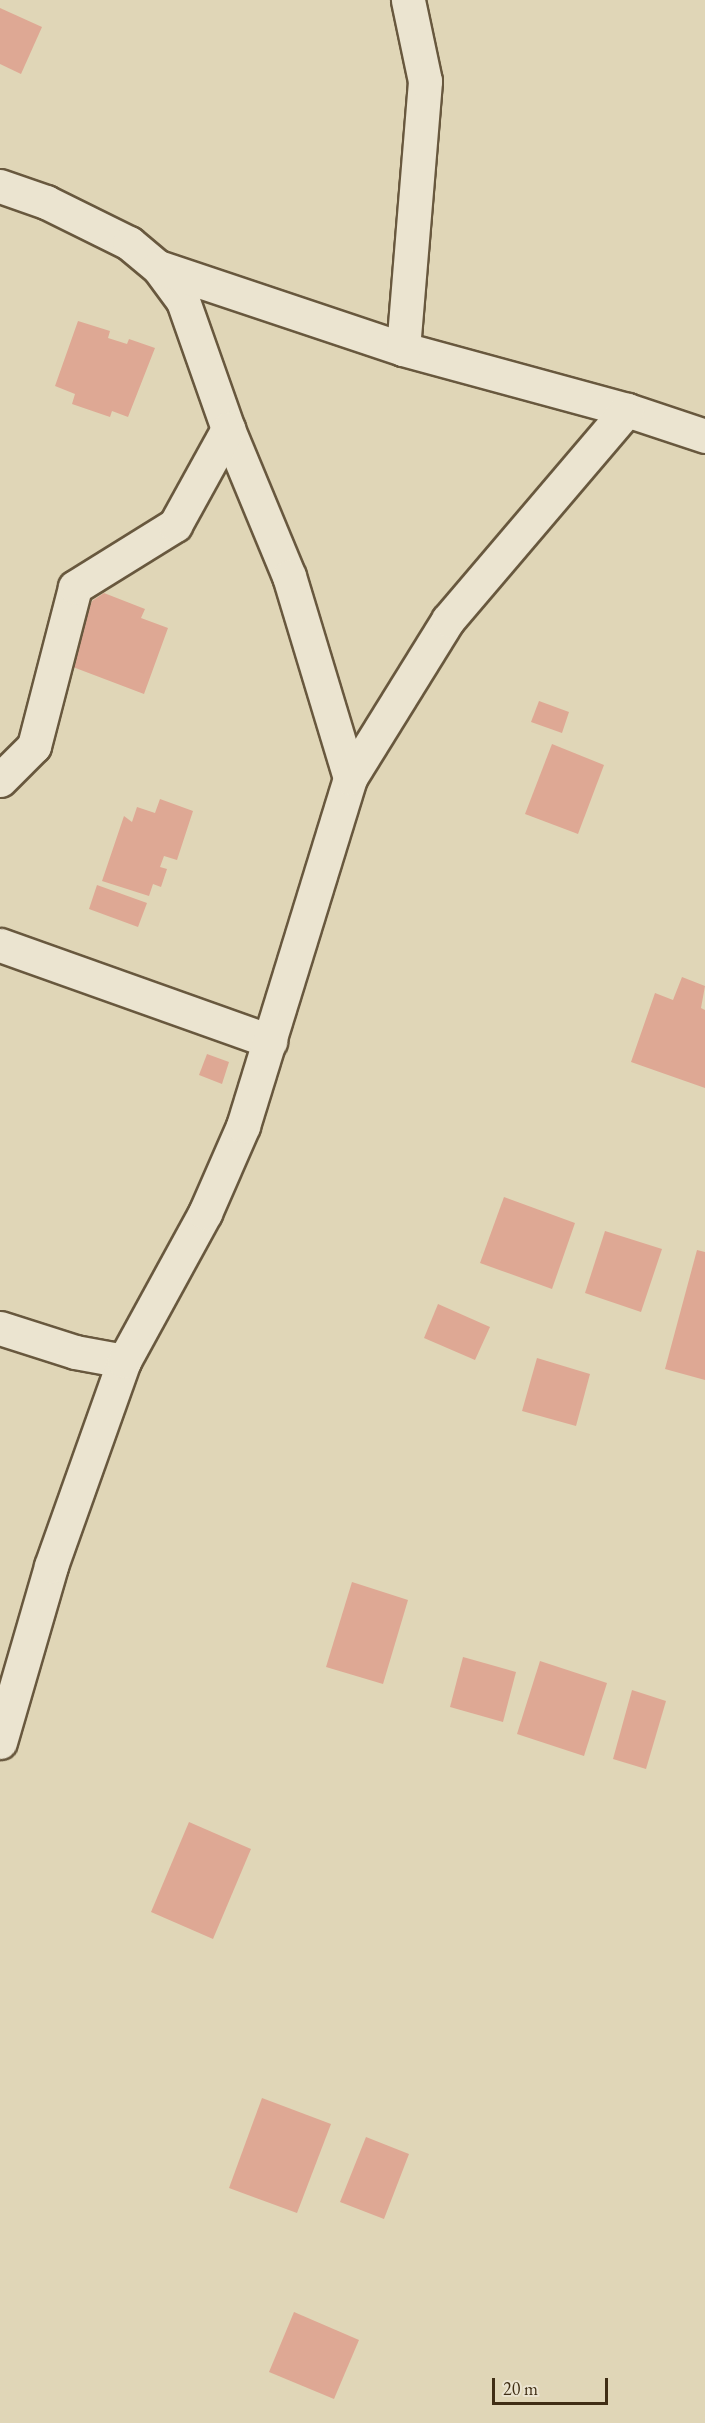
<!DOCTYPE html>
<style>
body{margin:0}
#map{position:relative;width:705px;height:2423px;overflow:hidden;background:#e0d6b7;font-family:"EB Garamond",serif}
div>[style]{position:absolute}
.building>*{inset:0;background:#dea894}
.roads{filter:drop-shadow(2px 0 #68583e) drop-shadow(-2px 0 #68583e) drop-shadow(0 2px #68583e) drop-shadow(0 -2px #68583e)}
.minor>*{height:33px;margin:-16.5px;padding:0 16.5px;transform-origin:16.5px;border-radius:16.5px;background:#ebe4d0}
span{translate:-50% -50%;white-space:nowrap;text-align:center;line-height:1.15;-webkit-text-stroke:4.5px #ebe4d0;paint-order:stroke}
.scale{position:absolute;left:492px;top:2378px;width:116px;height:27px;box-sizing:border-box;border:3px solid #402e15;border-top:0;padding-left:8px;font-size:18px;line-height:21px;white-space:nowrap;color:#402e15;-webkit-text-stroke:4px #ebe4d0;paint-order:stroke}
</style>
<div id="map">
<div class="building">
<i style="clip-path:polygon(0 8px,42px 27px,21px 74px,0 64px)"></i>
<i style="clip-path:polygon(78px 321px,110px 331px,108px 338px,127px 344px,129px 339px,155px 348px,128px 417px,112px 411px,110px 417px,72px 404px,75px 394px,55px 386px)"></i>
<i style="clip-path:polygon(104px 593px,145px 609px,141px 618px,168px 628px,144px 694px,65px 664px,75px 615px,85px 620px,92px 601px)"></i>
<i style="clip-path:polygon(539px 701px,569px 712px,562px 733px,531px 722px)"></i>
<i style="clip-path:polygon(552px 744px,604px 765px,578px 834px,525px 814px)"></i>
<i style="clip-path:polygon(160px 799px,193px 811px,177px 860px,164px 856px,160px 867px,167px 869px,161px 887px,153px 884px,149px 896px,102px 881px,124px 816px,132px 822px,137px 807px,155px 813px)"></i>
<i style="clip-path:polygon(97px 885px,147px 903px,138px 927px,89px 909px)"></i>
<i style="clip-path:polygon(682px 977px,705px 986px,701px 1008px,705px 1010px,705px 1088px,631px 1062px,655px 993px,673px 1000px)"></i>
<i style="clip-path:polygon(207px 1054px,229px 1062px,222px 1084px,199px 1075px)"></i>
<i style="clip-path:polygon(504px 1197px,575px 1223px,552px 1289px,480px 1263px)"></i>
<i style="clip-path:polygon(605px 1231px,662px 1249px,641px 1312px,585px 1293px)"></i>
<i style="clip-path:polygon(697px 1250px,705px 1252px,705px 1380px,665px 1369px)"></i>
<i style="clip-path:polygon(438px 1304px,490px 1327px,475px 1360px,424px 1338px)"></i>
<i style="clip-path:polygon(537px 1358px,590px 1374px,576px 1426px,522px 1411px)"></i>
<i style="clip-path:polygon(352px 1582px,408px 1600px,383px 1684px,326px 1667px)"></i>
<i style="clip-path:polygon(463px 1657px,516px 1672px,503px 1722px,450px 1707px)"></i>
<i style="clip-path:polygon(540px 1661px,607px 1683px,584px 1756px,517px 1734px)"></i>
<i style="clip-path:polygon(632px 1690px,666px 1701px,646px 1769px,613px 1759px)"></i>
<i style="clip-path:polygon(189px 1822px,251px 1849px,213px 1939px,151px 1912px)"></i>
<i style="clip-path:polygon(262px 2098px,331px 2124px,297px 2213px,229px 2188px)"></i>
<i style="clip-path:polygon(366px 2137px,409px 2154px,384px 2219px,340px 2202px)"></i>
<i style="clip-path:polygon(294px 2312px,359px 2340px,334px 2399px,269px 2372px)"></i>
</div>
<div class="roads">
<div class="minor">
<i style="left:0;top:186px;width:49px;rotate:19.2deg"></i>
<i style="left:46px;top:202px;width:93px;rotate:26.3deg"></i>
<i style="left:129px;top:243px;width:38px;rotate:40deg"></i>
<i style="left:158px;top:267px;width:42px;rotate:53.7deg"></i>
<i style="left:183px;top:301px;width:136px;rotate:70.6deg"></i>
<i style="left:228px;top:429px;width:159px;rotate:67.5deg"></i>
<i style="left:289px;top:576px;width:211px;rotate:73.2deg"></i>
<i style="left:158px;top:267px;width:258px;rotate:18.5deg"></i>
<i style="left:403px;top:349px;width:232px;rotate:15.2deg"></i>
<i style="left:627px;top:410px;width:82px;rotate:18.4deg"></i>
<i style="left:403px;top:349px;width:269px;rotate:-85.3deg"></i>
<i style="left:425px;top:81px;width:83px;rotate:-101.9deg"></i>
<i style="left:0;top:780px;width:48px;rotate:-45deg"></i>
<i style="left:34px;top:746px;width:164px;rotate:-75.5deg"></i>
<i style="left:75px;top:587px;width:118px;rotate:-31.8deg"></i>
<i style="left:175px;top:525px;width:110px;rotate:-61.1deg"></i>
<i style="left:0;top:945px;width:287px;rotate:19.6deg"></i>
<i style="left:0;top:1328px;width:79px;rotate:17.7deg"></i>
<i style="left:75px;top:1352px;width:50px;rotate:10.4deg"></i>
<i style="left:0;top:1742px;width:183px;rotate:-73.8deg"></i>
<i style="left:51px;top:1566px;width:218px;rotate:-70.4deg"></i>
<i style="left:124px;top:1361px;width:169px;rotate:-61.3deg"></i>
<i style="left:205px;top:1213px;width:95px;rotate:-66.4deg"></i>
<i style="left:243px;top:1126px;width:364px;rotate:-72.9deg"></i>
<i style="left:350px;top:778px;width:186px;rotate:-58.2deg"></i>
<i style="left:448px;top:620px;width:276px;rotate:-49.6deg"></i>
</div>
</div>
<div class="scale">20 m</div>
</div>
